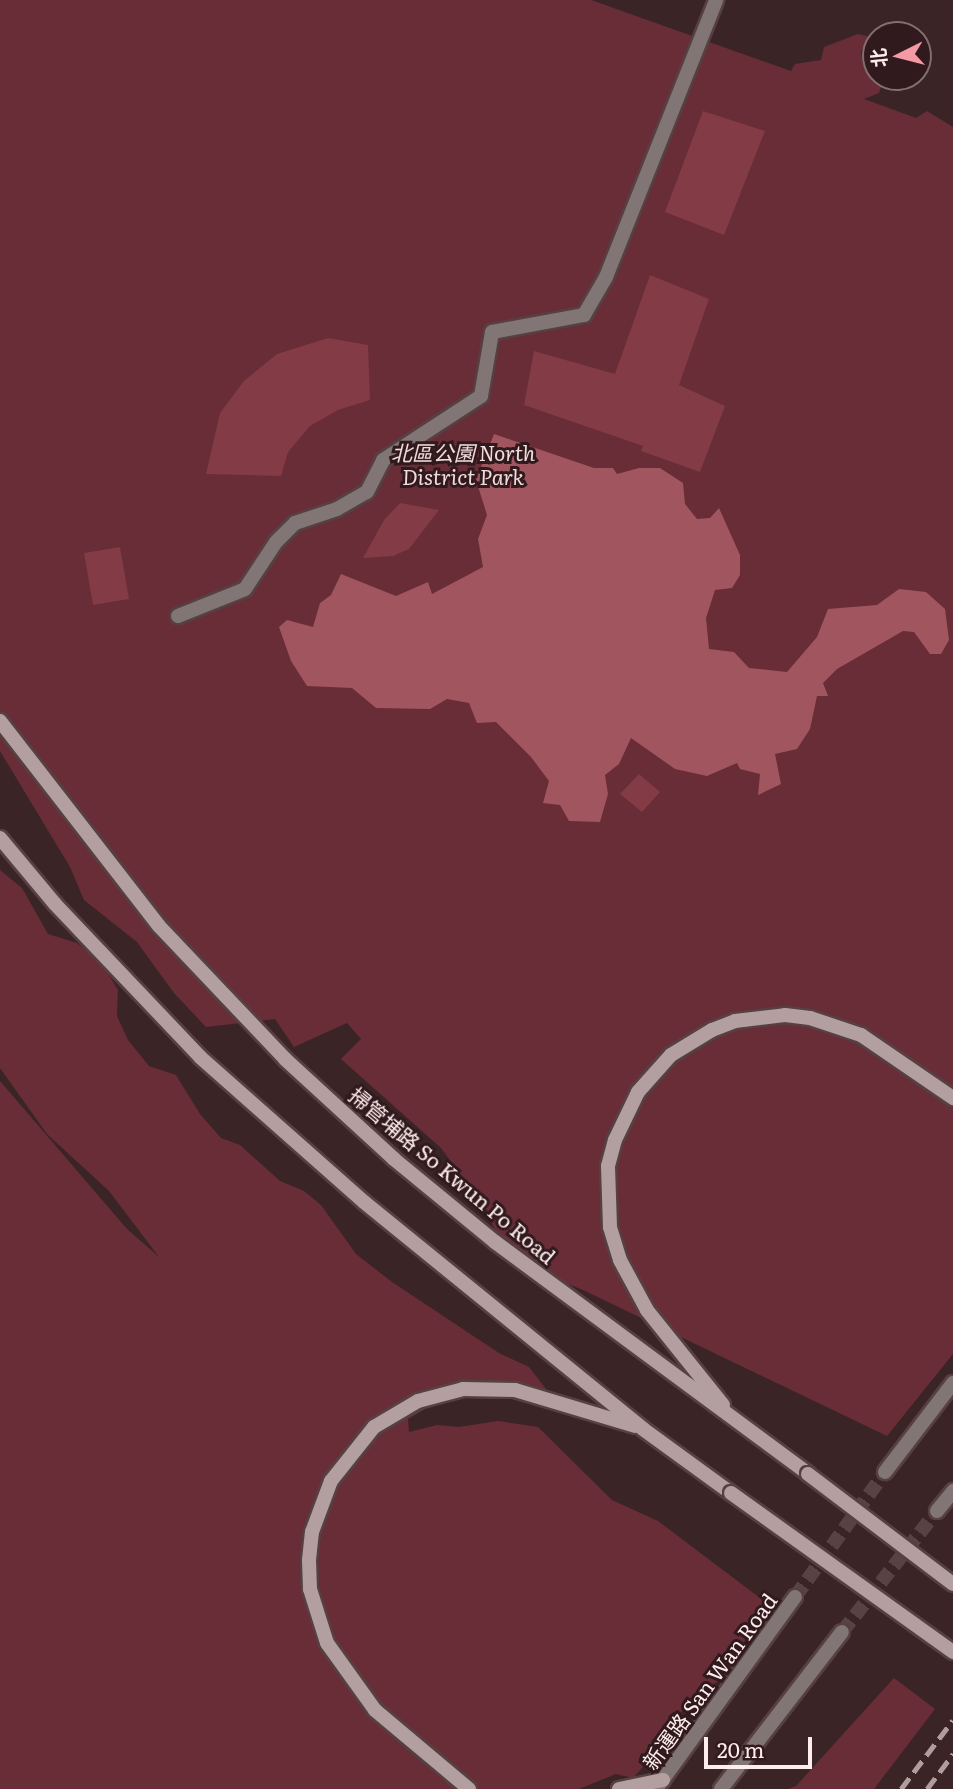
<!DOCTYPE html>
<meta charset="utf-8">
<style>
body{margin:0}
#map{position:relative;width:953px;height:1789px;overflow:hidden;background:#3b2426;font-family:Literata,"Noto Sans SC",serif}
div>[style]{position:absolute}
.green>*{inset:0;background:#682d36}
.water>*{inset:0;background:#a1555f}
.building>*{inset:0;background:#833b46}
.tertiary-tunnel>*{height:14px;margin-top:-7px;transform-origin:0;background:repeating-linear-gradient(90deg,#584244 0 14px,transparent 0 21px)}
.roads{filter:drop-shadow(2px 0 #564042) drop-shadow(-2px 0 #564042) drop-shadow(0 2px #564042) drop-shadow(0 -2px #564042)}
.pedestrian>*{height:14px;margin:-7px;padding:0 7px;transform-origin:7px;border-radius:7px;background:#827576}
.tertiary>*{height:14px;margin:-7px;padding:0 7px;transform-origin:7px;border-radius:7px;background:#827576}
.secondary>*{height:14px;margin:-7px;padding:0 7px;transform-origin:7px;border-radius:7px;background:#b39ea0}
.rail>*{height:5px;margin-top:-2.5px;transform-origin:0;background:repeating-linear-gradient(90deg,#b09d9e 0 14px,transparent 0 21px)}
.bridges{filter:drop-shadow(2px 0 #564042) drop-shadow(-2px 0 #564042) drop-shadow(0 2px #564042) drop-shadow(0 -2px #564042)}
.secondary-bridge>*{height:14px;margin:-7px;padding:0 7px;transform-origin:7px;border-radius:7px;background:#b39ea0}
span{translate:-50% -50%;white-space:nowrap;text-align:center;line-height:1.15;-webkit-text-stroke:6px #311a1d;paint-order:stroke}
.park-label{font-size:21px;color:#f2dbdc;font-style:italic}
.street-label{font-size:21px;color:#feedee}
.north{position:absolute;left:862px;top:21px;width:70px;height:70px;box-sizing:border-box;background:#311a1d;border:2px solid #836e71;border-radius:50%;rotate:264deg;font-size:19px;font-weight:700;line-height:28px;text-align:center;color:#feedee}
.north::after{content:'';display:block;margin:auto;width:24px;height:32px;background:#f49aa4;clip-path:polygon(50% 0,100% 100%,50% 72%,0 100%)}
.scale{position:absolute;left:704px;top:1737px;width:108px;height:32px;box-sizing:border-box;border:4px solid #feedee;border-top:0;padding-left:9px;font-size:21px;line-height:24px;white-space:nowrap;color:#feedee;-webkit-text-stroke:5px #311a1d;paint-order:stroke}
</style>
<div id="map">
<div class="green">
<i style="clip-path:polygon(0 0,591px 0,791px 71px,795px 64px,821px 60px,824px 47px,858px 34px,870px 37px,861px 52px,864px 69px,884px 77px,879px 93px,864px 99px,916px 118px,927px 111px,953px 127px,953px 1354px,887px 1436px,583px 1290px,513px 1262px,479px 1200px,441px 1148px,341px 1059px,361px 1039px,347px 1023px,294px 1047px,275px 1019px,206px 1027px,174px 993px,137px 942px,84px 900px,70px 867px,0 751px)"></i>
<i style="clip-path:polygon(0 870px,22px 888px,48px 934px,77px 943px,100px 960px,118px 990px,117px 1016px,128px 1040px,149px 1066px,176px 1075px,200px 1114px,221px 1138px,240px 1145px,280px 1181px,304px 1191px,321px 1205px,356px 1254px,392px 1282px,499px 1353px,529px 1367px,553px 1398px,545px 1408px,496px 1395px,439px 1401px,408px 1419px,409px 1432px,437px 1425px,459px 1427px,498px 1421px,538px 1427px,612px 1500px,658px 1521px,768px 1604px,730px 1671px,669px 1722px,651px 1758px,633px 1778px,616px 1774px,579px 1789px,0 1789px,0 1081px,127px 1229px,159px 1257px,109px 1191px,47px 1134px,0 1068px)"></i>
<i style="clip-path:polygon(894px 1678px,935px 1709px,874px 1789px,788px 1789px,796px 1786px)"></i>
</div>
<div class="water">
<i style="clip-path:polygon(494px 434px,594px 468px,613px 468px,617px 474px,639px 468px,660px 468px,683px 483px,685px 504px,697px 519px,710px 518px,719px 508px,740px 555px,740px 575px,732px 588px,715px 590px,706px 618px,709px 649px,734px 652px,749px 668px,787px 672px,817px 637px,828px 609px,877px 605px,899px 589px,926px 592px,945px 609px,949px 640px,941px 654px,930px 654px,914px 632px,903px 631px,837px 669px,823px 683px,828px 696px,817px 696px,810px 729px,797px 749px,775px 754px,781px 784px,758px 795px,760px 774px,740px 769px,737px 763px,707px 776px,675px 769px,631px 738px,619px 764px,605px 775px,608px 794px,600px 822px,569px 821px,560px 805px,543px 803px,549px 781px,531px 757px,496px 722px,477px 723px,469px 703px,447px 699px,430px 709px,376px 708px,352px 688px,307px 686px,291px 661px,279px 627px,287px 620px,313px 627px,320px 603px,331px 595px,341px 574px,396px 596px,428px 582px,432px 594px,483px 567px,478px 539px,487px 515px,476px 480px)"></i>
</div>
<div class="building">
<i style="clip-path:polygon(703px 111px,765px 131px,724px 235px,665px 212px)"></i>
<i style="clip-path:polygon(650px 275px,709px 299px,679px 385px,725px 406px,700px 472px,641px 451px,643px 446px,524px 405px,534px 351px,615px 374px)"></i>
<i style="clip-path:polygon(328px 338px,368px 345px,370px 400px,338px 410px,310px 426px,288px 452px,281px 476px,206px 474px,220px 413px,244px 381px,277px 354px)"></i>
<i style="clip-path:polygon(400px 503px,439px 510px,409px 549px,393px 556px,363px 558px,384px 520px)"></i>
<i style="clip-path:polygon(120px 547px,129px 599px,93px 605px,84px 553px)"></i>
<i style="clip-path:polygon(639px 774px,660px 792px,642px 812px,620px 794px)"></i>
</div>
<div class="tertiary-tunnel">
<i style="left:795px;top:1597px;width:154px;rotate:-54.2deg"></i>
<i style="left:842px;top:1632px;width:154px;rotate:-51.9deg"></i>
</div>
<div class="roads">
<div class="pedestrian">
<i style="left:178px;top:616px;width:72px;rotate:-21.9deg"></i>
<i style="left:245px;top:589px;width:56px;rotate:-56.6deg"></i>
<i style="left:276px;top:542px;width:27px;rotate:-45deg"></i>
<i style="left:295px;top:523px;width:44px;rotate:-18.4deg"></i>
<i style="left:337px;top:509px;width:34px;rotate:-30deg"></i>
<i style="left:367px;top:492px;width:36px;rotate:-63deg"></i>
<i style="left:383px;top:460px;width:117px;rotate:-33.1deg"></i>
<i style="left:481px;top:396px;width:65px;rotate:-80.2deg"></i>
<i style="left:492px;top:332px;width:94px;rotate:-10.5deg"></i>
<i style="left:584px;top:315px;width:44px;rotate:-59.9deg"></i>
<i style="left:606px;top:277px;width:298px;rotate:-68.3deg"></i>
</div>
<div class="tertiary">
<i style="left:885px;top:1472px;width:112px;rotate:-52.6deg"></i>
<i style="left:937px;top:1511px;width:26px;rotate:-51deg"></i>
<i style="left:656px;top:1789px;width:237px;rotate:-54.1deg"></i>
<i style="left:721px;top:1789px;width:198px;rotate:-52.4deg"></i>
</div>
<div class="secondary">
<i style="left:0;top:721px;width:259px;rotate:52.2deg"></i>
<i style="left:159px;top:926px;width:183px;rotate:46.5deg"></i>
<i style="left:285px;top:1059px;width:148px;rotate:42.5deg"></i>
<i style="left:394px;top:1159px;width:131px;rotate:39.4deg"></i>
<i style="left:495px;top:1242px;width:390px;rotate:36.5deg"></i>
<i style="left:0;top:838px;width:86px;rotate:50.2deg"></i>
<i style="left:55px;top:904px;width:211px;rotate:46.5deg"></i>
<i style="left:200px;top:1057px;width:219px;rotate:41.5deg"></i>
<i style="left:364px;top:1202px;width:360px;rotate:39.1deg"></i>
<i style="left:643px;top:1429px;width:109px;rotate:36deg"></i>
<i style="left:723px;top:1405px;width:122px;rotate:-128.7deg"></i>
<i style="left:647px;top:1310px;width:57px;rotate:-118.4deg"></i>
<i style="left:620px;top:1260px;width:34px;rotate:-107deg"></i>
<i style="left:610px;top:1227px;width:61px;rotate:-91.9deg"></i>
<i style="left:608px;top:1166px;width:27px;rotate:-75deg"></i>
<i style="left:615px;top:1140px;width:53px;rotate:-64.4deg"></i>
<i style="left:638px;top:1092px;width:50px;rotate:-48.3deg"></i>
<i style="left:671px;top:1055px;width:48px;rotate:-31.4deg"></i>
<i style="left:712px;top:1030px;width:25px;rotate:-21deg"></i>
<i style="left:735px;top:1021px;width:50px;rotate:-6.8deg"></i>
<i style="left:785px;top:1015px;width:25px;rotate:7deg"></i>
<i style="left:810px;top:1018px;width:54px;rotate:18.4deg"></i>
<i style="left:861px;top:1035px;width:112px;rotate:34.4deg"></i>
<i style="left:469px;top:1789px;width:123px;rotate:-140deg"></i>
<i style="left:375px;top:1710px;width:82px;rotate:-125.6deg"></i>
<i style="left:327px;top:1643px;width:57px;rotate:-107.5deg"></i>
<i style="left:310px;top:1589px;width:29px;rotate:-92deg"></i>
<i style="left:309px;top:1560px;width:28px;rotate:-84deg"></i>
<i style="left:312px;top:1532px;width:54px;rotate:-69.6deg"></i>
<i style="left:331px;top:1481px;width:69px;rotate:-51.5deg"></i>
<i style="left:374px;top:1427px;width:51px;rotate:-30.6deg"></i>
<i style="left:418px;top:1401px;width:47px;rotate:-14.9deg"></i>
<i style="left:463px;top:1389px;width:52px;rotate:1.1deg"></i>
<i style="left:515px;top:1390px;width:125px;rotate:16.7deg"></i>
<i style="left:619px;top:1789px;width:45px;rotate:-11.6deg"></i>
</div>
</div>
<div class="rail">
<i style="left:901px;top:1789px;width:86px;rotate:-53deg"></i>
<i style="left:927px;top:1789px;width:44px;rotate:-53.4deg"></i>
</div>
<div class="bridges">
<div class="secondary-bridge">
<i style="left:808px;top:1474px;width:182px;rotate:37.2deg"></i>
<i style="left:731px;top:1493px;width:273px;rotate:35.6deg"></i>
</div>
</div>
<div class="park-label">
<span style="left:463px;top:464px">北區公園 North<br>District Park</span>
</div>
<div class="street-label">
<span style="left:453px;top:1175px;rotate:40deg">掃管埔路 So Kwun Po Road</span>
<span style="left:709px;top:1681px;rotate:-54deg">新運路 San Wan Road</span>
</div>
<div class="north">北</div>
<div class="scale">20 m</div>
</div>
